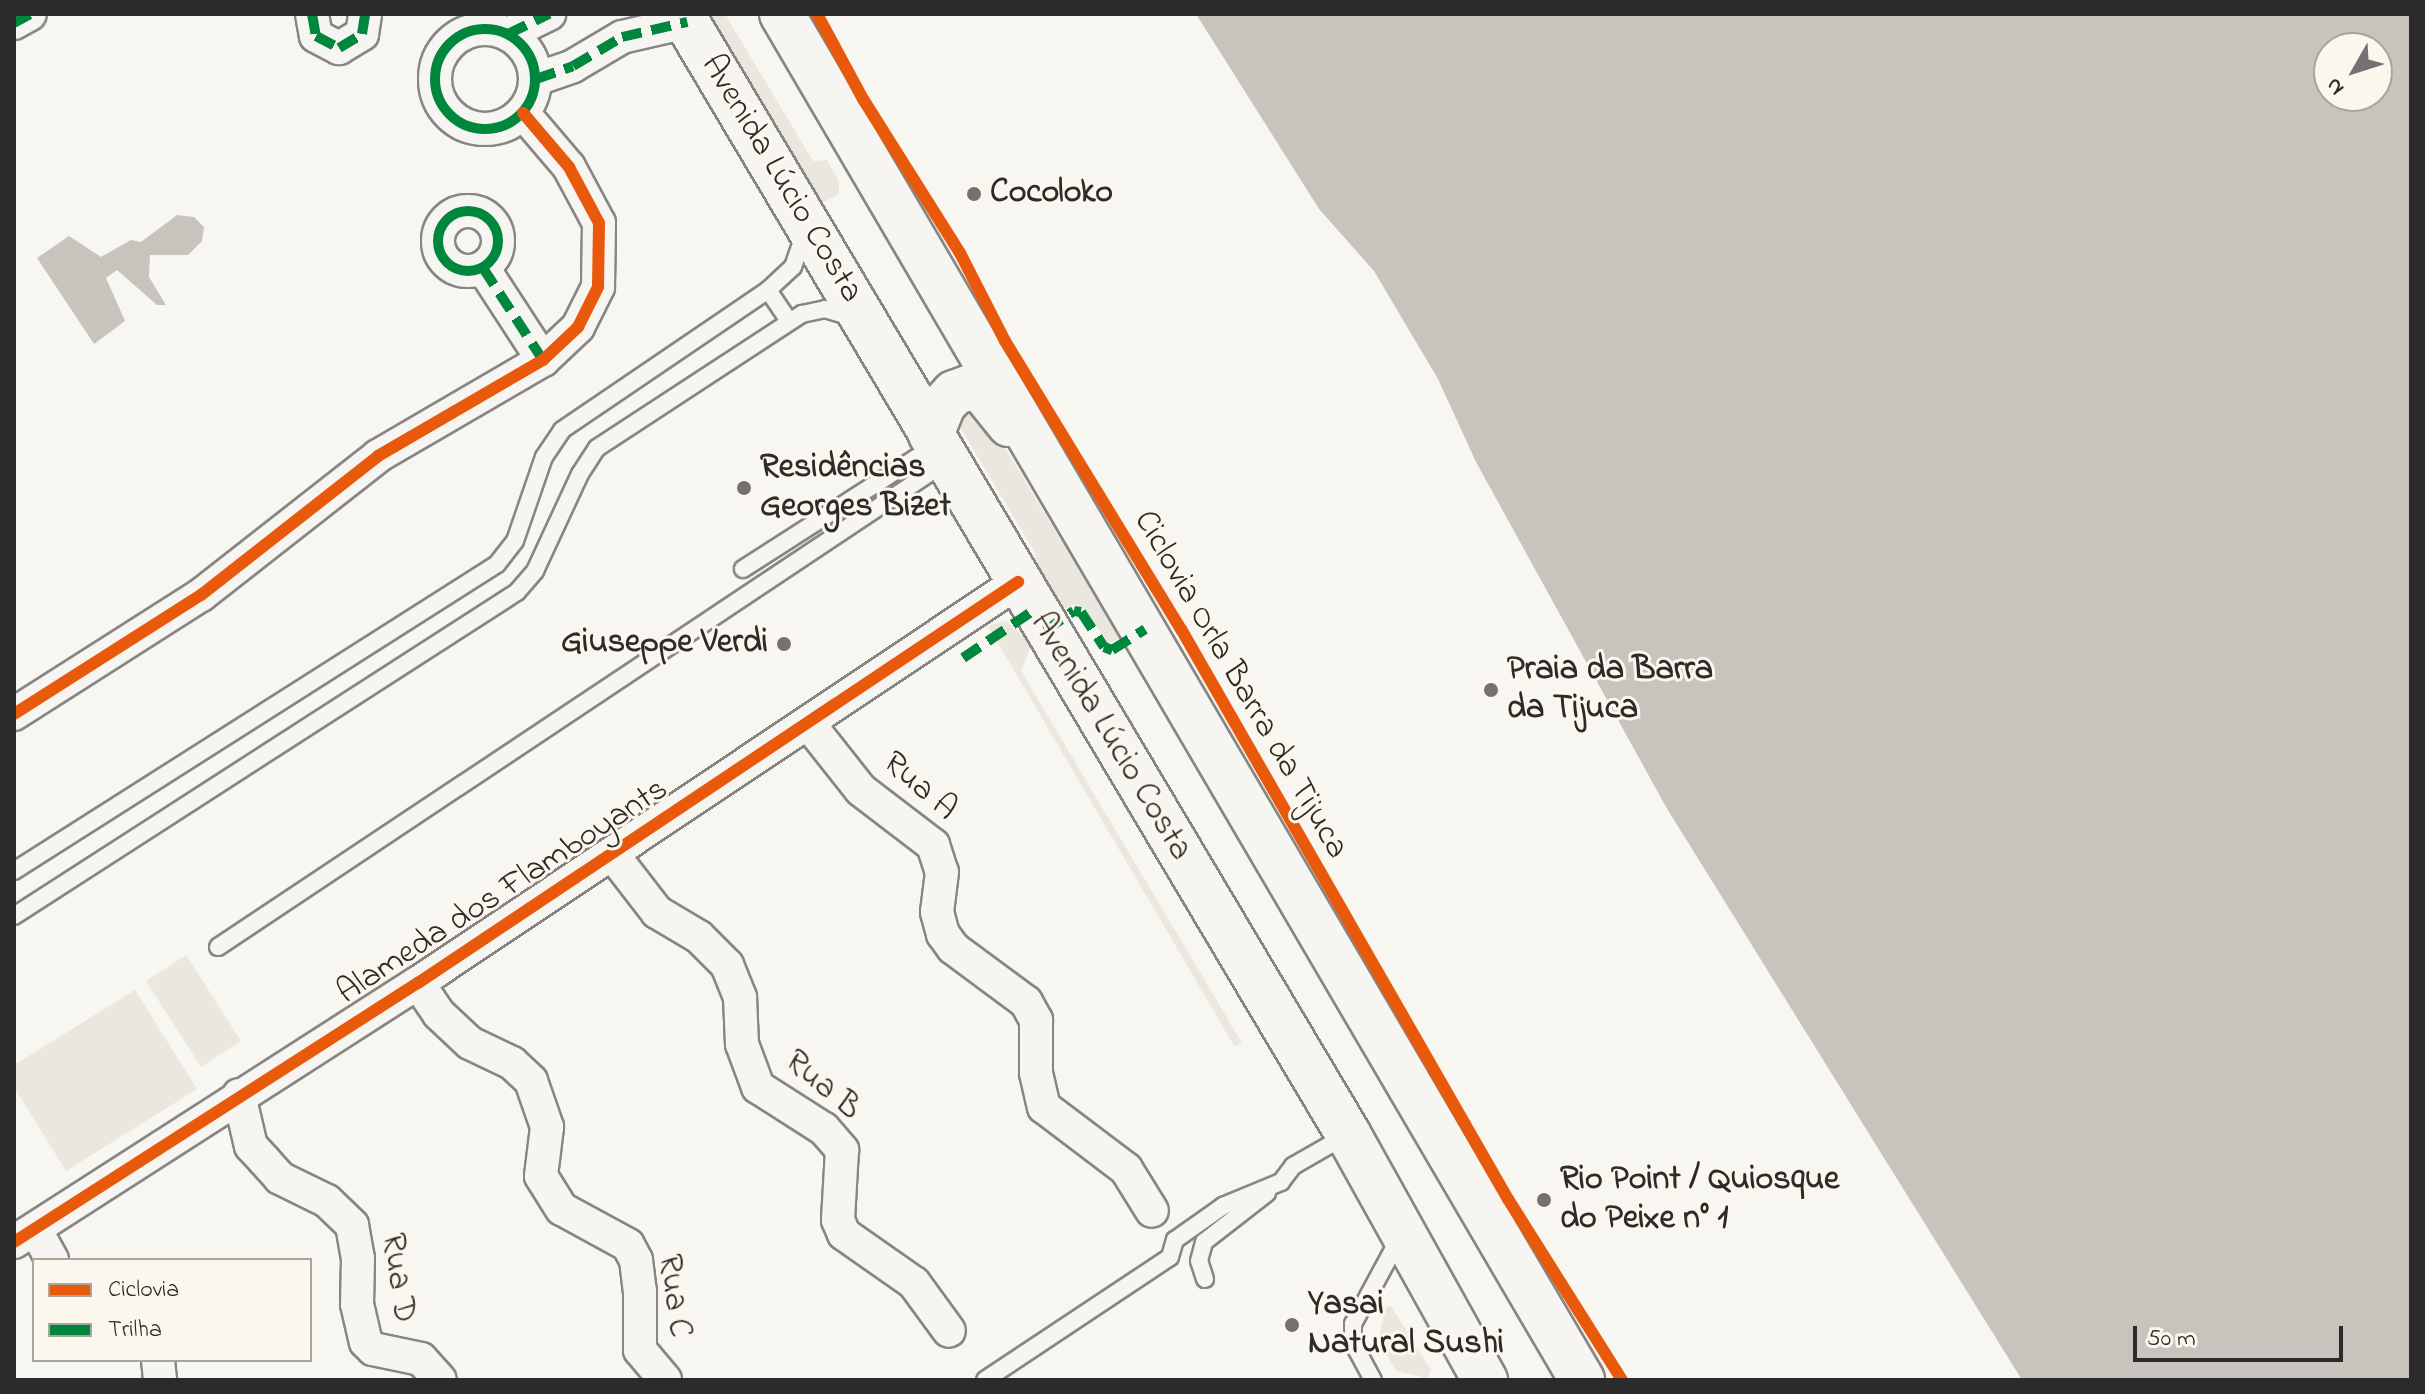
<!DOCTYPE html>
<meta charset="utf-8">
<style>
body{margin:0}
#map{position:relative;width:2425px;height:1394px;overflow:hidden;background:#f8f6f0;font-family:"Indie Flower",sans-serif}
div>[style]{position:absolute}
.green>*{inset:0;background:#e9e7de}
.water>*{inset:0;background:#c6c4bd}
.roads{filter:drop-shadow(2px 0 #878684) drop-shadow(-2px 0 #878684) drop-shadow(0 2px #878684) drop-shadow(0 -2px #878684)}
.lane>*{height:16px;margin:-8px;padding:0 8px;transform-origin:8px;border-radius:8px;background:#f6f5f1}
.street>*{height:32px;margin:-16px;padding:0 16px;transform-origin:16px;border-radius:16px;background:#f6f5f1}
.street>.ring{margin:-16px;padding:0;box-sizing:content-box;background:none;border:32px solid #f6f5f1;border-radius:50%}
.secondary>*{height:44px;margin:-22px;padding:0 22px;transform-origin:22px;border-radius:22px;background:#f6f5f1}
.quiet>*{height:10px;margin-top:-5px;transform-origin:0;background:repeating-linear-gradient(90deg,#00873e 0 20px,transparent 0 30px)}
.quiet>.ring{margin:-5px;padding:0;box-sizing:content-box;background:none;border:10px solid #00873e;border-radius:50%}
.cycleway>*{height:12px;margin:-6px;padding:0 6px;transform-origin:6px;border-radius:6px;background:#e8590c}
.dots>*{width:22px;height:22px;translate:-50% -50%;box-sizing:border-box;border:4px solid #fbf7ec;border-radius:50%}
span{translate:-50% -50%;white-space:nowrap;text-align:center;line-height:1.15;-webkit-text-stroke:6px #fbf7ec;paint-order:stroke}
.street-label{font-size:34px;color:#2b2b2b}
.poi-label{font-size:34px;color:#2b2b2b;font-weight:700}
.left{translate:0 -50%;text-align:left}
.right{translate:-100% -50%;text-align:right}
.frame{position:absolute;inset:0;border:16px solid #2b2b2b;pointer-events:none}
.legend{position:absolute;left:32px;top:1258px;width:280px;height:104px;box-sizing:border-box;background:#fbf7ec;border:2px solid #a8a59f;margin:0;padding:10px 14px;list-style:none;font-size:24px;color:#2b2b2b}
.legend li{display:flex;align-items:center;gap:16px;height:40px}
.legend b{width:40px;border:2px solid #a8a59f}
.north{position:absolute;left:2313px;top:32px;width:80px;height:80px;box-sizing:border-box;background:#fbf7ec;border:2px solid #a8a59f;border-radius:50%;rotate:231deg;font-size:22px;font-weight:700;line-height:32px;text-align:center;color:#2b2b2b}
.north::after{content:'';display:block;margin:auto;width:28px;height:36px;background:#737270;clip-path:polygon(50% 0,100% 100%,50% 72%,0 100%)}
.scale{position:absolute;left:2133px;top:1326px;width:210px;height:36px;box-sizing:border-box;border:4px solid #2b2b2b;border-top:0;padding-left:10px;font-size:24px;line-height:28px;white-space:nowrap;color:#2b2b2b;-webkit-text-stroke:6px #fbf7ec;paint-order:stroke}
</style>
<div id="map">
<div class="green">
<i style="clip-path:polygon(701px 14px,725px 14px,813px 161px,827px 160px,839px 181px,839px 194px,816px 206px)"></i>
<i style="clip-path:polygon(980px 406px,1060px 539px,1090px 576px,1125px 635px,1109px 644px,1083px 607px,1074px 604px,1056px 615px,1046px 600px,1034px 551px,957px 422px,960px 407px)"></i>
<i style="clip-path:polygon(1006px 621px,1032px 644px,1021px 671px,1242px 1043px,1235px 1047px,988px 626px)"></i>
<i style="clip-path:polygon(186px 955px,241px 1041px,201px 1067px,146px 981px)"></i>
<i style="clip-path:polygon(135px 990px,197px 1089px,66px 1171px,14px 1087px,14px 1065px)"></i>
<i style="clip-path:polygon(1391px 1306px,1431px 1370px,1427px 1378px,1396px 1371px,1378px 1340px,1386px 1307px)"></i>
</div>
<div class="water">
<i style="clip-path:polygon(evenodd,1196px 14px,2411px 14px,2411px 1380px,2022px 1380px,1666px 807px,1476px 462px,1438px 379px,1374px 271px,1319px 209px,1196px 14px,2329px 48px,2377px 48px,2377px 96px,2329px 96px,2329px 48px)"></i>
<i style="clip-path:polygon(177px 215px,194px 217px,204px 227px,202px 241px,188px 255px,150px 255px,149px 277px,166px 305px,157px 305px,117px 270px,106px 278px,125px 321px,94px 344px,37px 258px,69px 236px,101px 257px,131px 240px,141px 242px)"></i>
</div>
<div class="roads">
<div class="lane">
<i style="left:768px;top:290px;width:37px;rotate:56deg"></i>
<i style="left:743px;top:569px;width:229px;rotate:-32.7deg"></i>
<i style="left:14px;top:871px;width:572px;rotate:-32.44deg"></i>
<i style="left:497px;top:564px;width:29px;rotate:-52deg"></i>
<i style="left:515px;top:541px;width:89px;rotate:-71deg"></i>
<i style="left:544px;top:457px;width:32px;rotate:-56deg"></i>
<i style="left:562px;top:430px;width:249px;rotate:-34.2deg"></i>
<i style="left:768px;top:290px;width:34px;rotate:-43deg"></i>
<i style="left:793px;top:267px;width:36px;rotate:-71deg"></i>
<i style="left:14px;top:916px;width:598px;rotate:-32.79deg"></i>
<i style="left:517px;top:592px;width:28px;rotate:-49deg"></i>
<i style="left:535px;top:571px;width:107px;rotate:-65.1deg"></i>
<i style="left:580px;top:474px;width:31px;rotate:-57deg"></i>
<i style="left:597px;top:448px;width:245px;rotate:-33.2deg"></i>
<i style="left:802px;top:314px;width:24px;rotate:-12deg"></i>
<i style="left:825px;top:309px;width:28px;rotate:17deg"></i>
<i style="left:218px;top:947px;width:875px;rotate:-33.67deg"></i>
<i style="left:1205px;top:1279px;width:19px;rotate:-108deg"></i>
<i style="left:1199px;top:1261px;width:20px;rotate:-75deg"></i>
<i style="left:1204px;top:1242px;width:80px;rotate:-37.9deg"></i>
<i style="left:985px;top:1380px;width:222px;rotate:-33.6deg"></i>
<i style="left:1170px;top:1257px;width:18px;rotate:-74deg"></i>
<i style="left:1175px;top:1240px;width:59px;rotate:-35.3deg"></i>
<i style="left:1223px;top:1206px;width:63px;rotate:-22.5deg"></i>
<i style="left:1281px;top:1182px;width:20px;rotate:-53deg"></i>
<i style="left:1293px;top:1166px;width:62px;rotate:-29.9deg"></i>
<i style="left:1373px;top:1380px;width:42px;rotate:-118.4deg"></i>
<i style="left:1353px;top:1343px;width:19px;rotate:-90deg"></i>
<i style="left:1353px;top:1324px;width:99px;rotate:-61.6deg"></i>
</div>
<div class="street">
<i style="left:312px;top:14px;width:22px;rotate:80deg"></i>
<i style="left:316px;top:36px;width:26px;rotate:28deg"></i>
<i style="left:339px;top:48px;width:27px;rotate:-31deg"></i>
<i style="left:362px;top:34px;width:20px;rotate:-81deg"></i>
<i style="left:14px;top:23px;width:18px;rotate:-29deg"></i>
<i class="ring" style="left:435px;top:29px;width:68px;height:68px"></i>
<i style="left:508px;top:34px;width:46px;rotate:-26deg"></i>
<i style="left:536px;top:79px;width:39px;rotate:-19deg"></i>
<i style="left:573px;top:66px;width:57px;rotate:-30.6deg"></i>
<i style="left:622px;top:37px;width:67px;rotate:-13deg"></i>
<i class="ring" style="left:438px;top:211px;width:28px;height:28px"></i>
<i style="left:483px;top:268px;width:110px;rotate:56.9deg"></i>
<i style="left:14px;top:714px;width:222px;rotate:-32.5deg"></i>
<i style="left:201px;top:595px;width:225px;rotate:-38.1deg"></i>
<i style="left:378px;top:456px;width:191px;rotate:-30.2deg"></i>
<i style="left:543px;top:360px;width:48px;rotate:-43.3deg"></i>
<i style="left:578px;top:327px;width:45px;rotate:-63.4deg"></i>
<i style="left:598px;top:287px;width:64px;rotate:-89.1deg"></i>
<i style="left:599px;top:223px;width:64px;rotate:-118.2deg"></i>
<i style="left:569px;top:167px;width:71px;rotate:-130.4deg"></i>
<i style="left:808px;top:723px;width:85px;rotate:51.7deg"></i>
<i style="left:861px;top:790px;width:91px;rotate:37.4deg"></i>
<i style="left:933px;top:845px;width:28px;rotate:72deg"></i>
<i style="left:942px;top:872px;width:40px;rotate:97.1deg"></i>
<i style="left:937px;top:912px;width:23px;rotate:75deg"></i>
<i style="left:943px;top:934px;width:17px;rotate:54deg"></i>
<i style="left:953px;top:948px;width:91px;rotate:36.5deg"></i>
<i style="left:1026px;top:1002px;width:21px;rotate:61deg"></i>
<i style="left:1036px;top:1020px;width:53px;rotate:90deg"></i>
<i style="left:1036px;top:1073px;width:35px;rotate:77deg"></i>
<i style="left:1044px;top:1107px;width:103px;rotate:37.1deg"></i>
<i style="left:1126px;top:1169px;width:49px;rotate:58.2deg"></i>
<i style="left:613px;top:855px;width:72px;rotate:52.3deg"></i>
<i style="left:657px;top:912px;width:49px;rotate:30.8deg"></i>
<i style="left:699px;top:937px;width:40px;rotate:45deg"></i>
<i style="left:727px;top:965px;width:35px;rotate:68deg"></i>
<i style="left:740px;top:997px;width:47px;rotate:87.6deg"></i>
<i style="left:742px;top:1044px;width:46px;rotate:69.6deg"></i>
<i style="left:758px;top:1087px;width:78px;rotate:32.5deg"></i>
<i style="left:824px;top:1129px;width:28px;rotate:49deg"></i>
<i style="left:842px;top:1150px;width:70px;rotate:93.3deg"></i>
<i style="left:838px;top:1220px;width:15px;rotate:67deg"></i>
<i style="left:844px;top:1234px;width:85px;rotate:35deg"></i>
<i style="left:914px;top:1283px;width:59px;rotate:53.9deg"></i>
<i style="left:418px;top:983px;width:37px;rotate:56deg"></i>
<i style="left:439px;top:1014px;width:42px;rotate:43.1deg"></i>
<i style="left:470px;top:1043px;width:47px;rotate:25.5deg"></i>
<i style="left:512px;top:1063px;width:26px;rotate:43deg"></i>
<i style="left:531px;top:1081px;width:49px;rotate:70.8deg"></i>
<i style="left:547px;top:1127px;width:49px;rotate:97deg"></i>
<i style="left:541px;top:1176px;width:39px;rotate:58deg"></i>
<i style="left:562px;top:1209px;width:75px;rotate:28.6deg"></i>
<i style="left:628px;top:1245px;width:17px;rotate:62deg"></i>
<i style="left:636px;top:1260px;width:31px;rotate:83deg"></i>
<i style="left:640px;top:1291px;width:59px;rotate:90deg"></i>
<i style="left:640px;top:1350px;width:39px;rotate:50deg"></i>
<i style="left:239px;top:1095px;width:52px;rotate:76.8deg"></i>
<i style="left:251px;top:1146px;width:19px;rotate:47deg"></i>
<i style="left:264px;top:1160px;width:24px;rotate:48deg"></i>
<i style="left:280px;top:1178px;width:52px;rotate:26.1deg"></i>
<i style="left:327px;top:1201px;width:35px;rotate:44deg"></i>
<i style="left:352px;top:1225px;width:34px;rotate:80deg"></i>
<i style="left:358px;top:1258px;width:46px;rotate:91.2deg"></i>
<i style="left:357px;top:1304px;width:39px;rotate:77deg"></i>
<i style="left:366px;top:1342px;width:10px;rotate:45deg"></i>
<i style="left:373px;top:1349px;width:49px;rotate:11.8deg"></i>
<i style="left:421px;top:1359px;width:28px;rotate:48deg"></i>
<i style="left:35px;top:1229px;width:35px;rotate:61deg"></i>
<i style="left:14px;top:1242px;width:480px;rotate:-32.7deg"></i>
<i style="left:418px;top:983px;width:722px;rotate:-33.76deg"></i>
<i style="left:158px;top:1360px;width:20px;rotate:84deg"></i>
</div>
<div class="secondary">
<i style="left:682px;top:14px;width:1303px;rotate:59.26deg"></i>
<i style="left:1348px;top:1134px;width:282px;rotate:60.9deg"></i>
<i style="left:782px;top:14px;width:1583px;rotate:59.64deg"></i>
<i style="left:931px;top:435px;width:32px;rotate:-68deg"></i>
<i style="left:943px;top:405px;width:16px;rotate:-47deg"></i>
<i style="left:954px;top:393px;width:15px;rotate:-20deg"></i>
<i style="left:968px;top:388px;width:13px;rotate:4deg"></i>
<i style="left:981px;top:389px;width:45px;rotate:51.3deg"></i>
</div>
</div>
<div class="quiet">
<i style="left:312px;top:14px;width:22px;rotate:80deg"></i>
<i style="left:316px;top:36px;width:26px;rotate:28deg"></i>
<i style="left:339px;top:48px;width:27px;rotate:-31deg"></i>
<i style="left:362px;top:34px;width:20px;rotate:-81deg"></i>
<i style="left:14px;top:23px;width:18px;rotate:-29deg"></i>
<i class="ring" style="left:435px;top:29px;width:90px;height:90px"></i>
<i style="left:508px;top:34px;width:46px;rotate:-26deg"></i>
<i style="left:536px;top:79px;width:39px;rotate:-19deg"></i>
<i style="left:573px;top:66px;width:57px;rotate:-30.6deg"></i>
<i style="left:622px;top:37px;width:67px;rotate:-13deg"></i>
<i class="ring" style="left:438px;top:211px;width:50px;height:50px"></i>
<i style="left:483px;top:268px;width:110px;rotate:56.9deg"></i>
<i style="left:1045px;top:631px;width:35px;rotate:-35deg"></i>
<i style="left:1074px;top:611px;width:7px;rotate:8deg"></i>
<i style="left:1081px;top:612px;width:42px;rotate:56.7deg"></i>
<i style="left:1104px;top:647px;width:9px;rotate:21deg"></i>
<i style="left:1112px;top:650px;width:39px;rotate:-32deg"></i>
<i style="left:963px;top:658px;width:86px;rotate:-34.1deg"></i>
</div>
<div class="cycleway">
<i style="left:817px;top:14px;width:97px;rotate:61.6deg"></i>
<i style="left:863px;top:99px;width:182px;rotate:57.8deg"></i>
<i style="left:960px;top:253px;width:99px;rotate:62.9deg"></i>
<i style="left:1005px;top:341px;width:338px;rotate:58.6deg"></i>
<i style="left:1181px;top:629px;width:657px;rotate:60.16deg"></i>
<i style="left:1508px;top:1199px;width:214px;rotate:57.8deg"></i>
<i style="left:14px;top:714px;width:222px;rotate:-32.5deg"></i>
<i style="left:201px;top:595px;width:225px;rotate:-38.1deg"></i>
<i style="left:378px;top:456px;width:191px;rotate:-30.2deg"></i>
<i style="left:543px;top:360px;width:48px;rotate:-43.3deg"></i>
<i style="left:578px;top:327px;width:45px;rotate:-63.4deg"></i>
<i style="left:598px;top:287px;width:64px;rotate:-89.1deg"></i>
<i style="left:599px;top:223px;width:64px;rotate:-118.2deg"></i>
<i style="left:569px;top:167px;width:71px;rotate:-130.4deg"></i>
<i style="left:14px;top:1242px;width:480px;rotate:-32.7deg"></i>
<i style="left:418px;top:983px;width:722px;rotate:-33.76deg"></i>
</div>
<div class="dots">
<i style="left:974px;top:194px;background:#737270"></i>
<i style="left:744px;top:488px;background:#737270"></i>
<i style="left:784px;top:644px;background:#737270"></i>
<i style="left:1491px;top:690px;background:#737270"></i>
<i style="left:1544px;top:1200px;background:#737270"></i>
<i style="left:1292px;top:1325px;background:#737270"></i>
</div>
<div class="street-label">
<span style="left:781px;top:179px;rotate:59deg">Avenida Lúcio Costa</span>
<span style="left:1240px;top:685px;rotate:60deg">Ciclovia Orla Barra da Tijuca</span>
<span style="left:1110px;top:737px;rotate:59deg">Avenida Lúcio Costa</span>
<span style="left:919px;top:787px;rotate:41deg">Rua A</span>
<span style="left:503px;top:892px;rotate:-33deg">Alameda dos Flamboyants</span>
<span style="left:822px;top:1086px;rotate:40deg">Rua B</span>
<span style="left:397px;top:1278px;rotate:82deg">Rua D</span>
<span style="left:673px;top:1296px;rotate:82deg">Rua C</span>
</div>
<div class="poi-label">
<span class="left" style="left:990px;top:194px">Cocoloko</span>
<span class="left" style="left:760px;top:488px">Residências<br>Georges Bizet</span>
<span class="right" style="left:768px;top:644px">Giuseppe Verdi</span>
<span class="left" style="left:1507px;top:690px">Praia da Barra<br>da Tijuca</span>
<span class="left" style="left:1560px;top:1200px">Rio Point / Quiosque<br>do Peixe n° 1</span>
<span class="left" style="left:1308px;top:1325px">Yasai<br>Natural Sushi</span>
</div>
<div class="frame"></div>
<ul class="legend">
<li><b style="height:10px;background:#e8590c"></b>Ciclovia</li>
<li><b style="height:10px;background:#00873e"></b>Trilha</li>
</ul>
<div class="north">N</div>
<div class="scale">50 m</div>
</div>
